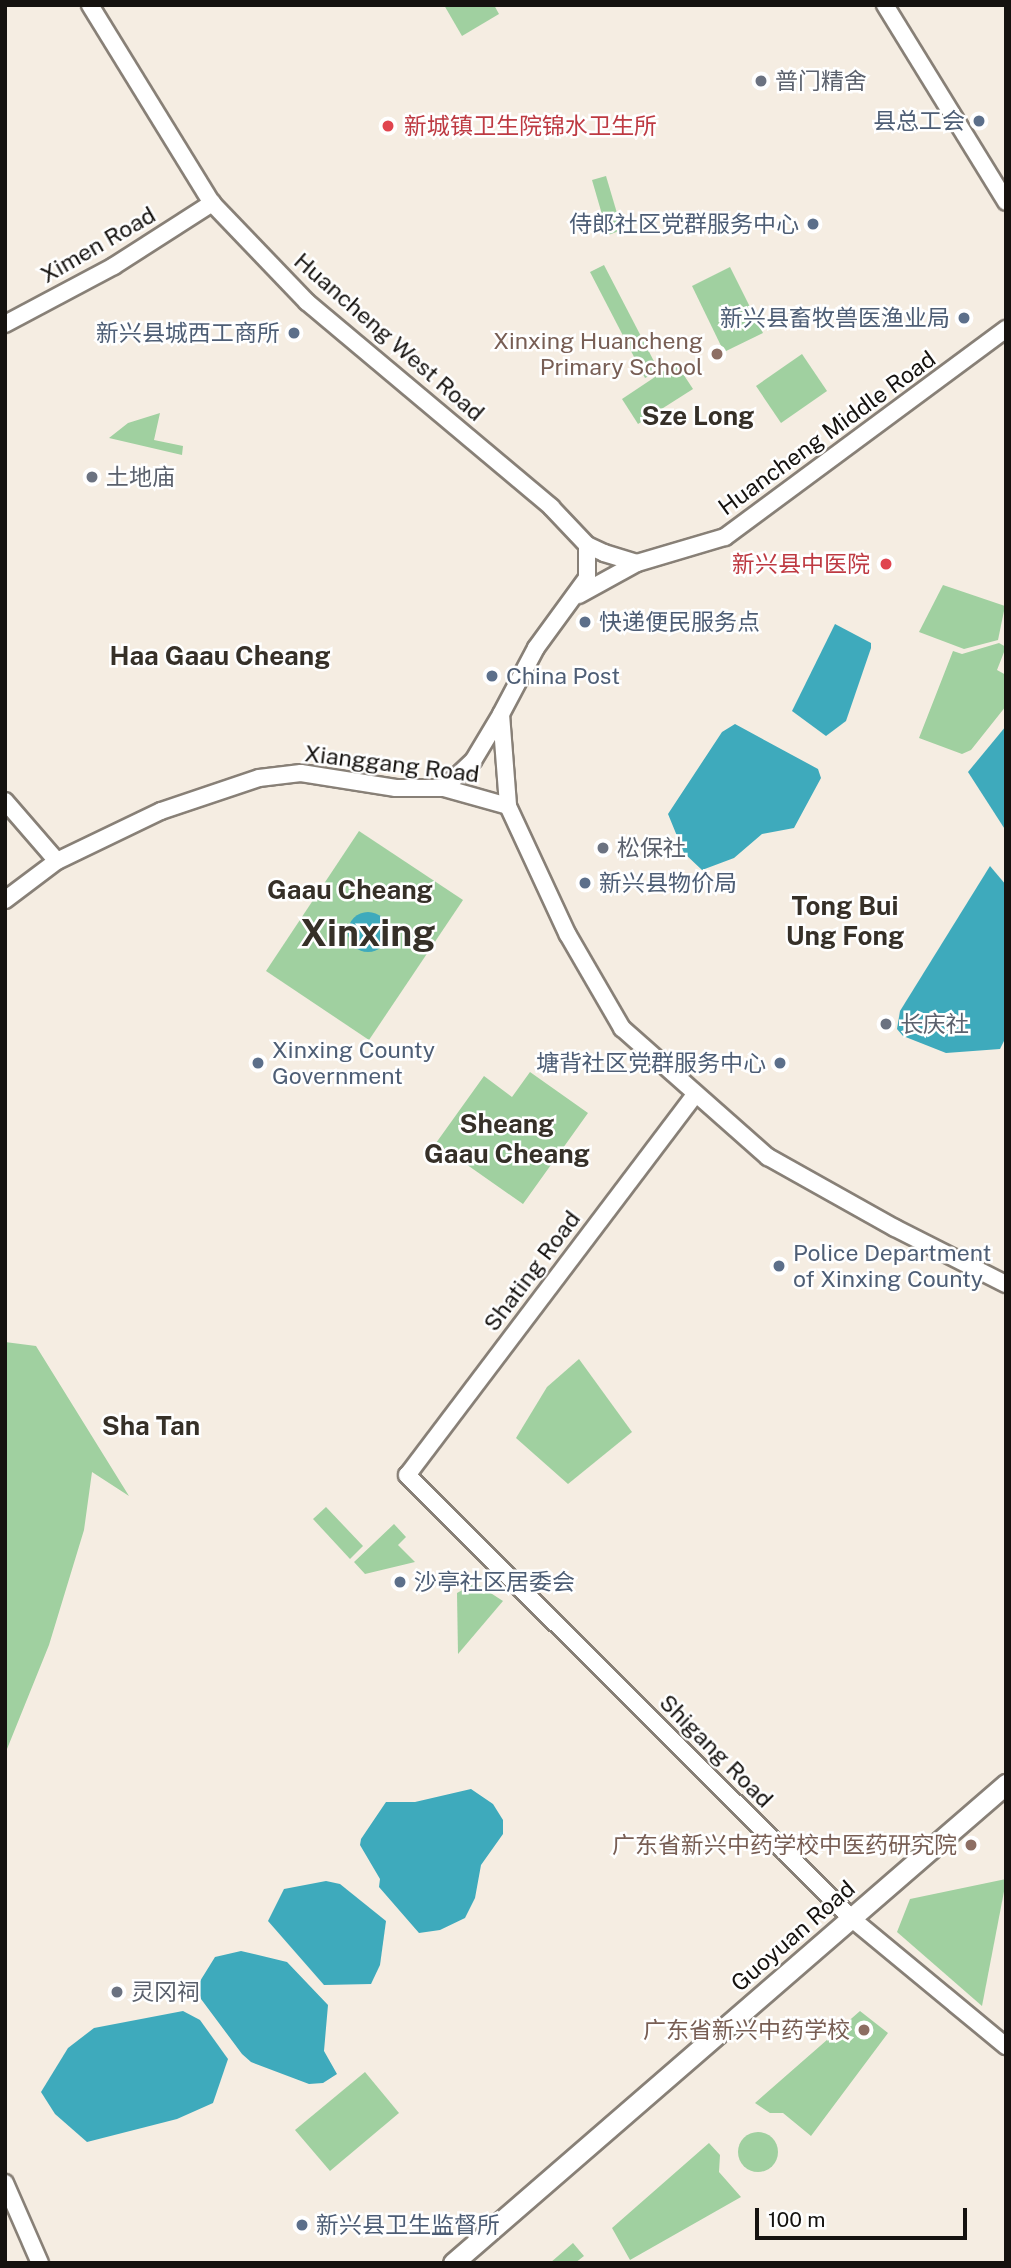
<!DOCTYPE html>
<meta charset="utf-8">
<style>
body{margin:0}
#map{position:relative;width:1011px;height:2268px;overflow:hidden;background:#f5ede2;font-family:"Public Sans","Noto Sans SC",sans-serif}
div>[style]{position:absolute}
.green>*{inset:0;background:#a0d0a0}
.round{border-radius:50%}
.water>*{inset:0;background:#3eaabc}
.roads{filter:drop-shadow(2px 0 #888077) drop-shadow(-2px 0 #888077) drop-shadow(0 2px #888077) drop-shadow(0 -2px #888077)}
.minor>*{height:16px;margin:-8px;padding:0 8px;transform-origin:8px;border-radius:8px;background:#fff}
.tertiary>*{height:19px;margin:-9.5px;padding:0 9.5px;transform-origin:9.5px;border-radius:9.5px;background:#fff}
.dots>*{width:19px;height:19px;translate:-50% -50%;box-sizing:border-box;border:4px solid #fff;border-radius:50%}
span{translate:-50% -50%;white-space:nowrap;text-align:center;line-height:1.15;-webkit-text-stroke:5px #fff;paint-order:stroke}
.worship-label{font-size:23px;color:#5b616d}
.left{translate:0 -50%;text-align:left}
.service-label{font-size:23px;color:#4e5e75}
.right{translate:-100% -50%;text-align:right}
.health-label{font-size:23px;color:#be3a42}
.street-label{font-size:23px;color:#15120f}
.education-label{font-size:23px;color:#785e54}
.quarter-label{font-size:26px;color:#363028;font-weight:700}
.town-label{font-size:37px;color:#363028;font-weight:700}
.frame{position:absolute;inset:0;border:7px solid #15120f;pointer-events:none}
.scale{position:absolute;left:755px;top:2208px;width:212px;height:32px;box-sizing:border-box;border:4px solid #15120f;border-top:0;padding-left:9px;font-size:21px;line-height:24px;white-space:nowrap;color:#15120f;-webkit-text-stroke:5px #fff;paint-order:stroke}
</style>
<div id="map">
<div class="green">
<i style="clip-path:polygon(444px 5px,494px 5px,499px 14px,462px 36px)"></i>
<i style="clip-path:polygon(606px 176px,622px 230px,608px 235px,592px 180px)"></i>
<i style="clip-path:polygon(604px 265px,659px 371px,645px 378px,590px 272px)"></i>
<i style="clip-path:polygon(730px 267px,763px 333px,724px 352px,692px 286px)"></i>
<i style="clip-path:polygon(802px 354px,827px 391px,781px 423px,756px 386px)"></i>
<i style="clip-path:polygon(676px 363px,693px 389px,638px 424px,622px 399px)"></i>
<i style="clip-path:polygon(160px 413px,154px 440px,183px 446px,182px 455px,109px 438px,128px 423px)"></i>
<i style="clip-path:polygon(943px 585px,1005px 606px,998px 640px,964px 649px,919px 632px)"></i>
<i style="clip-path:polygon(999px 643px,1006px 647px,997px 670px,1006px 675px,1006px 706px,971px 750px,962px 754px,919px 738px,953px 651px,962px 654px)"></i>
<i style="clip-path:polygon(359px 831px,463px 900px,369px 1040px,266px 971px)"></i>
<i style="clip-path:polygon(530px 1072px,588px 1113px,523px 1204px,436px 1143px,484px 1076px,512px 1097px)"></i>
<i style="clip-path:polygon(5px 1342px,36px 1346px,129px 1496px,92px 1472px,84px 1530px,49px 1645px,5px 1754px)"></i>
<i style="clip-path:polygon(579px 1359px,632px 1432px,568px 1484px,516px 1438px,547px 1387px)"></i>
<i style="clip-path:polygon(326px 1507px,363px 1546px,350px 1559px,313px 1519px)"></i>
<i style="clip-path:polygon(394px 1524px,406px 1537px,398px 1545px,415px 1562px,365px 1574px,354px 1562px)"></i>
<i style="clip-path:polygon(475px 1583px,503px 1601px,458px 1654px,457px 1593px)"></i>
<i style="clip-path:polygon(1006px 1879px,1006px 1881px,982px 2006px,897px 1932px,910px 1899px)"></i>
<i style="clip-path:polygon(860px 2011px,888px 2033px,811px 2136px,783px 2113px,770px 2113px,755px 2103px)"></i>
<i style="clip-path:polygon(365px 2072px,399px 2113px,330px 2171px,295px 2130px)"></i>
<i class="round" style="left:738px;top:2132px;width:40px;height:40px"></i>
<i style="clip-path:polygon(709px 2143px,720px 2155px,719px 2172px,741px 2197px,630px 2260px,612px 2228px)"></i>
<i style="clip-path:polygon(573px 2243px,584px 2256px,575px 2263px,550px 2263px)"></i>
</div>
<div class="water">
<i style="clip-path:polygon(835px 624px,871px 643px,871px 648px,846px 721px,826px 736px,792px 711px)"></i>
<i style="clip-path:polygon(735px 724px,818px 769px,821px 778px,794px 828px,762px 834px,734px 858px,702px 870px,684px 853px,668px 814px,722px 732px)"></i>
<i style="clip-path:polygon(1006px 726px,1006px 831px,968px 772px)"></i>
<i style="clip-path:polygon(990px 866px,1006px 885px,1006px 1037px,1000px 1049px,946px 1053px,903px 1036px,897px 1029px,900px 1011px)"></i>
<i class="round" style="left:348px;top:912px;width:40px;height:40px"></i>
<i style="clip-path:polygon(471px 1789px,493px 1804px,503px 1820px,503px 1834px,481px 1865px,475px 1898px,465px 1918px,440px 1930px,419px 1933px,379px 1887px,380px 1879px,360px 1845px,361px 1839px,386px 1802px,415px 1802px)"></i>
<i style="clip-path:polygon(326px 1881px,340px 1884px,386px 1921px,380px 1965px,371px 1984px,324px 1985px,268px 1921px,284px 1889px)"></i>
<i style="clip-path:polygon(241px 1951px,287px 1962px,328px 2005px,324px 2051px,337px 2074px,323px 2083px,309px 2084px,251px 2062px,242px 2054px,201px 1999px,197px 1986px,215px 1957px)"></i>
<i style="clip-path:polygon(183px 2011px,200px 2020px,228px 2059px,213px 2103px,177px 2119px,87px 2142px,55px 2114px,41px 2092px,68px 2048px,94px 2028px)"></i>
</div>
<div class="roads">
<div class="minor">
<i style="left:90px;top:5px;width:233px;rotate:58.4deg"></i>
<i style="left:212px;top:203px;width:137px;rotate:46.2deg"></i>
<i style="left:307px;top:302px;width:319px;rotate:40deg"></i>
<i style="left:551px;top:507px;width:52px;rotate:46.5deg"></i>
<i style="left:587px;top:545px;width:19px;rotate:25deg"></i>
<i style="left:604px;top:553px;width:34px;rotate:17deg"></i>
<i style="left:637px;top:563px;width:92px;rotate:-16.5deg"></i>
<i style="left:725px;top:537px;width:350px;rotate:-36.5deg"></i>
<i style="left:885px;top:5px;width:231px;rotate:58.4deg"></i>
<i style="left:5px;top:324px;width:123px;rotate:-28deg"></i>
<i style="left:114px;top:266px;width:117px;rotate:-32.7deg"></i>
<i style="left:587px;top:545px;width:33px;rotate:90deg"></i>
<i style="left:587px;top:578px;width:87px;rotate:126.1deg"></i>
<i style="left:536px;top:648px;width:75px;rotate:117.9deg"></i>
<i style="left:501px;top:714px;width:92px;rotate:85.6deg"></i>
<i style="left:508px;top:806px;width:142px;rotate:65.1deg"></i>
<i style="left:568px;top:935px;width:108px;rotate:59.9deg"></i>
<i style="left:622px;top:1028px;width:195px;rotate:41.5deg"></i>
<i style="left:768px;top:1157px;width:145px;rotate:29.2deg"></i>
<i style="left:895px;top:1228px;width:124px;rotate:26.8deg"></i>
<i style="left:579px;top:595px;width:66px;rotate:-28.9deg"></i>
<i style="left:444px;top:788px;width:40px;rotate:-43deg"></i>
<i style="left:473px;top:761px;width:52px;rotate:-59deg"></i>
<i style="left:5px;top:801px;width:79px;rotate:49.1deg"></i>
<i style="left:5px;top:900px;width:65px;rotate:-36.9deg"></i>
<i style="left:57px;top:861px;width:115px;rotate:-25.7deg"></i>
<i style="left:161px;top:811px;width:103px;rotate:-18.6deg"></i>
<i style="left:259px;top:778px;width:42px;rotate:-6.8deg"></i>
<i style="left:301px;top:773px;width:96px;rotate:9deg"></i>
<i style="left:396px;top:788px;width:48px"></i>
<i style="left:444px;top:788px;width:66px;rotate:15.7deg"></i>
<i style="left:694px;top:1096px;width:475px;rotate:127.1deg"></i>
<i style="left:407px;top:1475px;width:627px;rotate:44.94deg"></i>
<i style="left:851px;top:1918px;width:201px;rotate:39.6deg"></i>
<i style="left:5px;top:2183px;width:87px;rotate:66.4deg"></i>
</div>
<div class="tertiary">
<i style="left:453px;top:2263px;width:732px;rotate:-40.9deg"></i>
</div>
</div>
<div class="dots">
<i style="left:761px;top:81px;background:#6b7280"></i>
<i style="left:979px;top:121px;background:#5c6f8a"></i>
<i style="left:388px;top:126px;background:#e0444e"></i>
<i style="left:813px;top:224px;background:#5c6f8a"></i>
<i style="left:964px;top:318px;background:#5c6f8a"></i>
<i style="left:294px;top:333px;background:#5c6f8a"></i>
<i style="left:717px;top:354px;background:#8d6e63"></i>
<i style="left:92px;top:477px;background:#6b7280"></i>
<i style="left:886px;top:564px;background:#e0444e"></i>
<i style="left:585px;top:622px;background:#5c6f8a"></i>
<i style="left:492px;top:676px;background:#5c6f8a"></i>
<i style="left:603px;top:848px;background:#6b7280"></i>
<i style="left:585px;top:883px;background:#5c6f8a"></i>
<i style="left:886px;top:1024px;background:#6b7280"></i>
<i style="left:258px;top:1063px;background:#5c6f8a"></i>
<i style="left:780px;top:1063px;background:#5c6f8a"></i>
<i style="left:779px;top:1266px;background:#5c6f8a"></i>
<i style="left:400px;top:1582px;background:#5c6f8a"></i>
<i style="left:971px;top:1845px;background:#8d6e63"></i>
<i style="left:117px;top:1992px;background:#6b7280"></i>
<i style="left:864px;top:2030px;background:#8d6e63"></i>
<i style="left:302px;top:2225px;background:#5c6f8a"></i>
</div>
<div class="worship-label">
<span class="left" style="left:775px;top:81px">普门精舍</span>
<span class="left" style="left:106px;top:477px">土地庙</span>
<span class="left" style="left:617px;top:848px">松保社</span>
<span class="left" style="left:900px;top:1024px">长庆社</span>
<span class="left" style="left:131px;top:1992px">灵冈祠</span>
</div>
<div class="service-label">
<span class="right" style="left:965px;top:121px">县总工会</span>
<span class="right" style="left:799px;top:224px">侍郎社区党群服务中心</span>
<span class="right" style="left:950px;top:318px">新兴县畜牧兽医渔业局</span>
<span class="right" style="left:280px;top:333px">新兴县城西工商所</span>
<span class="left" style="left:599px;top:622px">快递便民服务点</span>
<span class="left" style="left:506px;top:676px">China Post</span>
<span class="left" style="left:599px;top:883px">新兴县物价局</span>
<span class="left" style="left:272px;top:1063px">Xinxing County<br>Government</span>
<span class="right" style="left:766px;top:1063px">塘背社区党群服务中心</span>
<span class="left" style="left:793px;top:1266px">Police Department<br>of Xinxing County</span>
<span class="left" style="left:414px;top:1582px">沙亭社区居委会</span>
<span class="left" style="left:316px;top:2225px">新兴县卫生监督所</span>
</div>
<div class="health-label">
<span class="left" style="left:404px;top:126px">新城镇卫生院锦水卫生所</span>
<span class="right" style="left:870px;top:564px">新兴县中医院</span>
</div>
<div class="street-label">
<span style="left:98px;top:245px;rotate:-30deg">Ximen Road</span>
<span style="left:389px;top:337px;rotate:41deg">Huancheng West Road</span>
<span style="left:827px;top:433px;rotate:-36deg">Huancheng Middle Road</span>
<span style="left:392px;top:764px;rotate:7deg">Xianggang Road</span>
<span style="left:532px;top:1271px;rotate:-53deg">Shating Road</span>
<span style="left:716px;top:1751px;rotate:45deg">Shigang Road</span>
<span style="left:793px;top:1936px;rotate:-41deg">Guoyuan Road</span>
</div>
<div class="education-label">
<span class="right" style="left:703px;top:354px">Xinxing Huancheng<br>Primary School</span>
<span class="right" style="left:957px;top:1845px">广东省新兴中药学校中医药研究院</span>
<span class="right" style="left:850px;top:2030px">广东省新兴中药学校</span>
</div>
<div class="quarter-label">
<span style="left:698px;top:416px">Sze Long</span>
<span style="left:220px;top:656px">Haa Gaau Cheang</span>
<span style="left:350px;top:890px">Gaau Cheang</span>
<span style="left:845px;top:921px">Tong Bui<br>Ung Fong</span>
<span style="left:507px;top:1139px">Sheang<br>Gaau Cheang</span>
<span style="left:151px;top:1426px">Sha Tan</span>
</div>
<div class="town-label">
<span style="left:368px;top:933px">Xinxing</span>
</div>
<div class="frame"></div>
<div class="scale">100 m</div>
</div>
